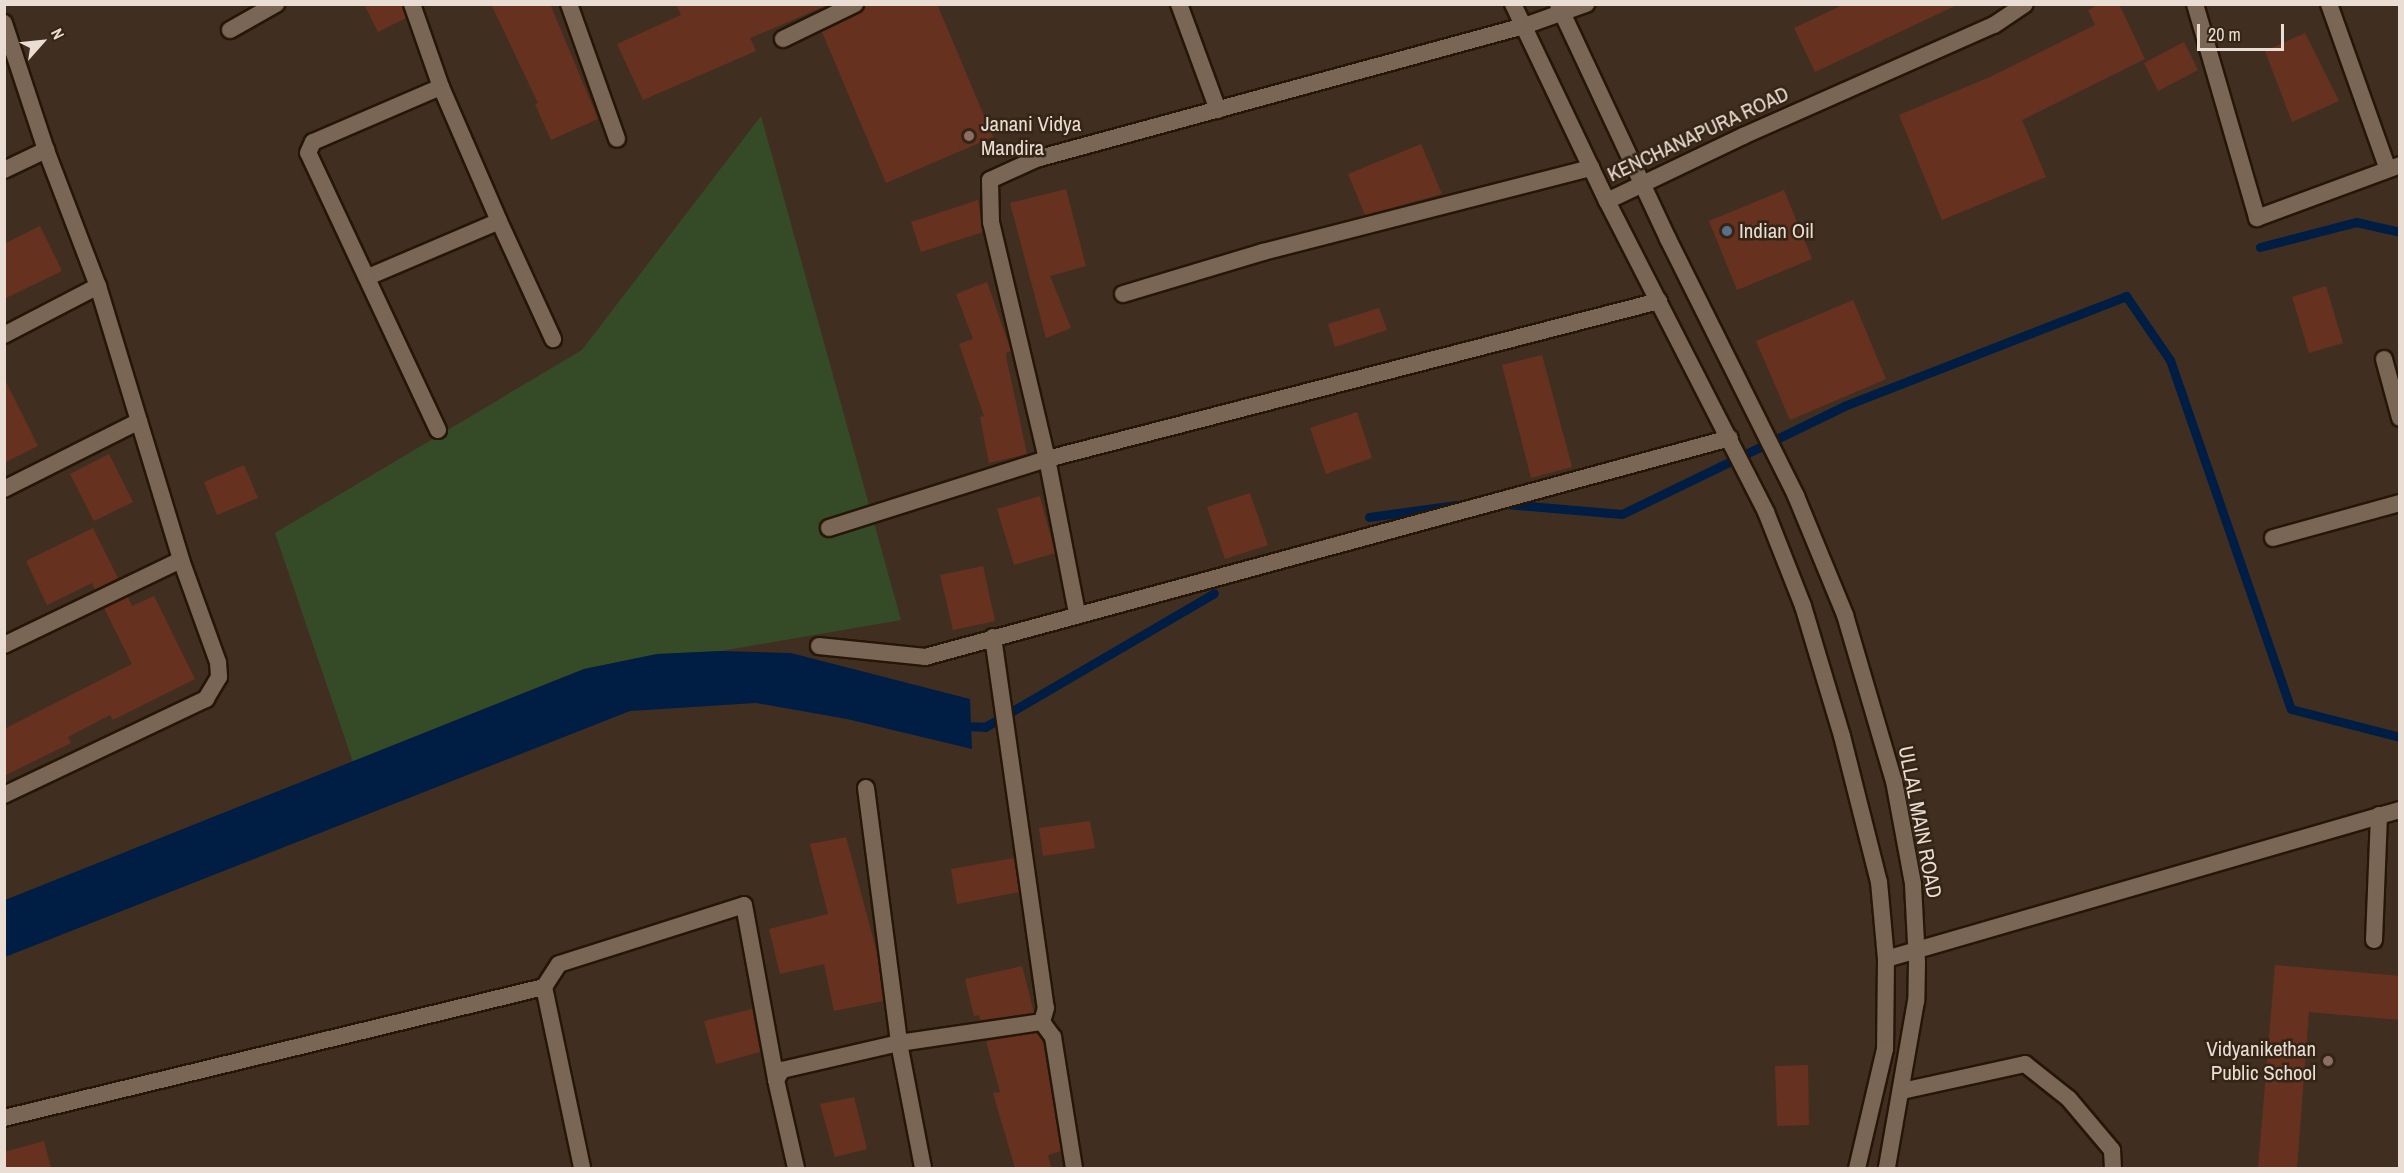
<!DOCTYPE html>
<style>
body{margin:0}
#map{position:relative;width:2404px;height:1173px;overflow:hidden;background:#402f20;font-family:"Archivo Narrow",sans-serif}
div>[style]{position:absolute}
.green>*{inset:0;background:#354b27}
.water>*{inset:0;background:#001d43}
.stream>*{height:9px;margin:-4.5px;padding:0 4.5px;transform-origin:4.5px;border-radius:4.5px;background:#001d43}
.building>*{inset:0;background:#67311f}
.roads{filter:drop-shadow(2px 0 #261608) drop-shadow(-2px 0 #261608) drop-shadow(0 2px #261608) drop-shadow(0 -2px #261608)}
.service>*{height:16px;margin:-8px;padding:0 8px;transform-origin:8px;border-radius:8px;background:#796655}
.minor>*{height:16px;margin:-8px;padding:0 8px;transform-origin:8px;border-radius:8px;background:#796655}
.tertiary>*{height:16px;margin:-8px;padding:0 8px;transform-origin:8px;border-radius:8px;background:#796655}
.secondary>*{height:16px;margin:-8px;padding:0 8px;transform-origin:8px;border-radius:8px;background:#796655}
.dots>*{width:16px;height:16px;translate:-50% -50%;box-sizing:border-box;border:3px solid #352516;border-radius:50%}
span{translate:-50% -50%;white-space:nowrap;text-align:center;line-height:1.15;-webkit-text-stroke:5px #352516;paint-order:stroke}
.poi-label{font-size:21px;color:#e9ddd4}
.left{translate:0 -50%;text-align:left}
.right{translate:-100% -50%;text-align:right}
.street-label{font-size:21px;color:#e9ddd4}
.frame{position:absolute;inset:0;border:6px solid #e9ddd4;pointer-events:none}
.north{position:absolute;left:12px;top:12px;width:60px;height:60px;-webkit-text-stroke:4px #352516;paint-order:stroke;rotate:63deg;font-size:16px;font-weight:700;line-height:24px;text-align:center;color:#e9ddd4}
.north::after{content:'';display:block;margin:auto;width:21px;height:27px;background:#e9ddd4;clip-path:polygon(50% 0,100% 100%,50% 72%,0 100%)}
.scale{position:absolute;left:2197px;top:24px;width:87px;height:27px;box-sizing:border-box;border:3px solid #e9ddd4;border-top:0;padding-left:8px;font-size:18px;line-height:21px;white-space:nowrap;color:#e9ddd4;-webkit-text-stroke:4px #352516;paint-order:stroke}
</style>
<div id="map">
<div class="green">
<i style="clip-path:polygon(761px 116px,901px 620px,721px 651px,657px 654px,584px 669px,353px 762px,275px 533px,582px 350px)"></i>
</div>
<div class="water">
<i style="clip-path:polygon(721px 651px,791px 653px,970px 699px,972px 749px,847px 719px,756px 703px,630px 711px,5px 957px,5px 900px,584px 669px,657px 654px)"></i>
</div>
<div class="stream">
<i style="left:2260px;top:247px;width:99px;rotate:-14.6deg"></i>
<i style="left:2356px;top:222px;width:45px;rotate:12.8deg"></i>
<i style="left:1506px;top:504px;width:116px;rotate:4.9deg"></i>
<i style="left:1622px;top:514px;width:247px;rotate:-25.9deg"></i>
<i style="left:1844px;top:406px;width:303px;rotate:-21.3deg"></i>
<i style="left:2126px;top:296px;width:78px;rotate:55.5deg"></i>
<i style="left:2170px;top:360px;width:369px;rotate:70.9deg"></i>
<i style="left:2291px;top:709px;width:113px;rotate:14.4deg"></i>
<i style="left:1369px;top:517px;width:88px;rotate:-7.9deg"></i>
<i style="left:962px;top:726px;width:23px;rotate:2deg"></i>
<i style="left:985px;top:727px;width:265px;rotate:-30.3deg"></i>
</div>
<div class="building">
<i style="clip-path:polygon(364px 4px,402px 4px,406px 18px,378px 32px)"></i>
<i style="clip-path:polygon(491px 4px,550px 4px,598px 119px,551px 140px,535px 104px,538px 103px)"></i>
<i style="clip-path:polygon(676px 4px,830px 4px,750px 38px,756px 51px,643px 100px,617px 44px,681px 15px)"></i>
<i style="clip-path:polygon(865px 4px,937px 4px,993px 137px,886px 183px,822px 32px,860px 13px)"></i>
<i style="clip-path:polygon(1845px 4px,1959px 4px,1815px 72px,1794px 28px)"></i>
<i style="clip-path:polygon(2100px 4px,2119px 4px,2145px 59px,2022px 120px,2046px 177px,1942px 220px,1899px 115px,1990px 77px,2095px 25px,2088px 10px)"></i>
<i style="clip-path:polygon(2305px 33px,2339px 101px,2292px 122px,2265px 51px)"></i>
<i style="clip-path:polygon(2184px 42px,2198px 70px,2158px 91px,2144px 63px)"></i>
<i style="clip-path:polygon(1421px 144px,1442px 194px,1365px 215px,1348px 174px)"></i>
<i style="clip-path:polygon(1066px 189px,1086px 266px,1050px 276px,1071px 328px,1046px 338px,1010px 203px)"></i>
<i style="clip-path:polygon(1784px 190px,1812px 259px,1737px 290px,1709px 221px)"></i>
<i style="clip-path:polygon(978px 200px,983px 232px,921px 252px,911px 222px)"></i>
<i style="clip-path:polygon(40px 226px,62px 271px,4px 299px,4px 244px)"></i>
<i style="clip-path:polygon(987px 282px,1011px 351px,1006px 353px,1007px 361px,1027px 454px,989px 463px,980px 417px,984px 416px,959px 344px,973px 339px,956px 294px)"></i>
<i style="clip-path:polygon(2326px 286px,2343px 343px,2309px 353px,2292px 297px)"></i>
<i style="clip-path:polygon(1853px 300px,1886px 379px,1790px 420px,1756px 341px)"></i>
<i style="clip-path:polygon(1379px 308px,1387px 330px,1335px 347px,1328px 324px)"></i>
<i style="clip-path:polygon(1542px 355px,1572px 467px,1531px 478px,1502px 365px)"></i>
<i style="clip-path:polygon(4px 378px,38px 446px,4px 463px)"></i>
<i style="clip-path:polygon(1357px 412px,1372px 458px,1326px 474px,1310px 428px)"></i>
<i style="clip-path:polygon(109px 454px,133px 502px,94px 521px,70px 474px)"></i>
<i style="clip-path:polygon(244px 465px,258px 498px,217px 515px,204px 482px)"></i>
<i style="clip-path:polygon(1250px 493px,1268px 545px,1225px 559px,1207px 507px)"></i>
<i style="clip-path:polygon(1040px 496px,1055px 553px,1014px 565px,997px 509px)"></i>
<i style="clip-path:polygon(93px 528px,118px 578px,95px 590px,92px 583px,47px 605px,26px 561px)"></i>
<i style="clip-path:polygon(983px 566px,995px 621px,953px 630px,940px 575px)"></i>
<i style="clip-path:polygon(154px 596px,195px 679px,113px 720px,110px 715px,68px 737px,71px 743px,4px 776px,4px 729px,132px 664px,104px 608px,128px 597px,132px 606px)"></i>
<i style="clip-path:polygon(1090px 821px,1095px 848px,1043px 856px,1039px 828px)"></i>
<i style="clip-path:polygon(846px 837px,877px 953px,883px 1001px,834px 1011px,824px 964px,780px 974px,769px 929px,828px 914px,810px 844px)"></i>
<i style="clip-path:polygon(1014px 858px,1019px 892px,957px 904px,951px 869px)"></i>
<i style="clip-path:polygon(2275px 965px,2400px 976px,2400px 1020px,2309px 1012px,2297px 1168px,2258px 1168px)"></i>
<i style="clip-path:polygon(1022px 966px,1034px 1013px,980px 1020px,979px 1015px,974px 1016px,965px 979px)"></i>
<i style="clip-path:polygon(752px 1009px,760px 1052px,716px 1064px,704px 1021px)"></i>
<i style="clip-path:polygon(1037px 1033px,1043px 1041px,1061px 1151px,1048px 1155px,1051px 1168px,1015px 1168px,993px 1093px,1000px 1092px,986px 1041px)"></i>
<i style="clip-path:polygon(1808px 1065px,1809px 1125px,1777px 1126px,1775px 1066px)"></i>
<i style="clip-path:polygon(854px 1097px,867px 1149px,835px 1157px,820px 1104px)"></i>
<i style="clip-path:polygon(44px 1141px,51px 1168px,4px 1168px,4px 1152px)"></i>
</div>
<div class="roads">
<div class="service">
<i style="left:1179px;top:4px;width:113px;rotate:69.8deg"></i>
<i style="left:2384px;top:359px;width:61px;rotate:74.8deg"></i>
<i style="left:2273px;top:538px;width:132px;rotate:-15.4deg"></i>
<i style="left:2374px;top:940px;width:125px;rotate:-87.7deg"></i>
<i style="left:1902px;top:1091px;width:126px;rotate:-12.4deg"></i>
<i style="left:2025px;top:1064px;width:56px;rotate:38.5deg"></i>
<i style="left:2069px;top:1099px;width:67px;rotate:49.9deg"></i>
<i style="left:2112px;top:1150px;width:18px;rotate:87deg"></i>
</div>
<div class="minor">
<i style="left:569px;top:4px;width:143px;rotate:70.4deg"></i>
<i style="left:2195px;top:4px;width:223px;rotate:73.8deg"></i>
<i style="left:2257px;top:218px;width:153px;rotate:-20.3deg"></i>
<i style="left:2329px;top:4px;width:173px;rotate:70.4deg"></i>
<i style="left:4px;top:23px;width:134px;rotate:71.7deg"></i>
<i style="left:46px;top:150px;width:146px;rotate:69.1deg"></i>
<i style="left:98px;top:286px;width:286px;rotate:73.1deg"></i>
<i style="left:181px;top:560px;width:109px;rotate:70.1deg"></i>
<i style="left:218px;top:662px;width:15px;rotate:86deg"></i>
<i style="left:219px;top:677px;width:26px;rotate:121deg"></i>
<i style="left:206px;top:699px;width:224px;rotate:154.6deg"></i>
<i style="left:230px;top:30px;width:53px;rotate:-29.5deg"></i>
<i style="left:783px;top:39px;width:80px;rotate:-25.9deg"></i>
<i style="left:4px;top:170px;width:47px;rotate:-25.5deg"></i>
<i style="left:499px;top:221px;width:130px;rotate:65.4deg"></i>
<i style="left:368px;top:277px;width:142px;rotate:-23.1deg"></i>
<i style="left:499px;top:221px;width:146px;rotate:-113.4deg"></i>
<i style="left:441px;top:87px;width:88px;rotate:-109.3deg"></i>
<i style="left:1123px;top:294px;width:146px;rotate:-16.7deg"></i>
<i style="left:1263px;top:252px;width:339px;rotate:-14.4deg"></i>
<i style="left:4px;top:335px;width:106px;rotate:-27.5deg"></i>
<i style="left:438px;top:430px;width:306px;rotate:-115.1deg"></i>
<i style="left:308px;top:153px;width:12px;rotate:-66deg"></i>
<i style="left:313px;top:142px;width:139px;rotate:-23.3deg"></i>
<i style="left:4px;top:489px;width:151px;rotate:-26.7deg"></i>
<i style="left:829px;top:528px;width:229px;rotate:-17.6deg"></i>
<i style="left:1047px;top:459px;width:632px;rotate:-14.48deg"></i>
<i style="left:1077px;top:613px;width:157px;rotate:-101deg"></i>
<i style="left:1047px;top:459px;width:244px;rotate:-103.3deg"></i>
<i style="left:991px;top:222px;width:42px;rotate:-91.4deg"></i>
<i style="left:990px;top:180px;width:51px;rotate:-24.5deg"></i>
<i style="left:1036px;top:159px;width:506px;rotate:-15.25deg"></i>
<i style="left:1524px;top:26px;width:66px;rotate:-19.5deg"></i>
<i style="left:993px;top:637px;width:375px;rotate:81.9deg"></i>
<i style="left:1046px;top:1008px;width:15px;rotate:106deg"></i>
<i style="left:1042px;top:1022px;width:19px;rotate:54deg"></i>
<i style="left:1053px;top:1037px;width:133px;rotate:80.9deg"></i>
<i style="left:4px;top:645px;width:196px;rotate:-25.7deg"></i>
<i style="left:819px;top:646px;width:107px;rotate:5.9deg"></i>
<i style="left:925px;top:657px;width:834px;rotate:-15.22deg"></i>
<i style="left:866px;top:788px;width:257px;rotate:82.6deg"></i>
<i style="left:899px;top:1043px;width:127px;rotate:79.1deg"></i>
<i style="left:544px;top:987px;width:27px;rotate:-57deg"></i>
<i style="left:559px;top:964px;width:194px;rotate:-17.7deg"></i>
<i style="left:744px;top:905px;width:178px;rotate:79.6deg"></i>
<i style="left:796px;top:1168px;width:90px;rotate:-102.8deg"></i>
<i style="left:776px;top:1080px;width:12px;rotate:-59deg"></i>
<i style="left:782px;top:1070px;width:120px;rotate:-13deg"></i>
<i style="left:899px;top:1043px;width:145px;rotate:-8.4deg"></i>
</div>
<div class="tertiary">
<i style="left:1607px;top:201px;width:151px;rotate:-25.5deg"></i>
<i style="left:1743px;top:136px;width:274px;rotate:-23.9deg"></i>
<i style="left:1994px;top:25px;width:37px;rotate:-34deg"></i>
<i style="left:1886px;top:959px;width:535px;rotate:-16.17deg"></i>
<i style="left:4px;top:1118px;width:556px;rotate:-13.64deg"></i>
<i style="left:544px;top:987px;width:185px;rotate:78.1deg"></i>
</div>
<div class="secondary">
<i style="left:1513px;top:4px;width:218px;rotate:64.5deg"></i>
<i style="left:1607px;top:201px;width:349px;rotate:62.9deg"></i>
<i style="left:1766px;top:512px;width:101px;rotate:68.5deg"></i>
<i style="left:1803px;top:606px;width:136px;rotate:73.3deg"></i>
<i style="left:1842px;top:736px;width:151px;rotate:75.8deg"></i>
<i style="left:1879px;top:882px;width:77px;rotate:84.8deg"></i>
<i style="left:1886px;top:959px;width:90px;rotate:90.6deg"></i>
<i style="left:1885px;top:1049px;width:122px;rotate:103.2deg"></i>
<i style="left:1558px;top:4px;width:259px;rotate:64.9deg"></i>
<i style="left:1668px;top:239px;width:287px;rotate:63.5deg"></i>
<i style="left:1796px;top:496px;width:129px;rotate:67.6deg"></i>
<i style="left:1845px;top:615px;width:173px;rotate:73.6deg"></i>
<i style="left:1894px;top:781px;width:105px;rotate:79.5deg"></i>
<i style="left:1913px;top:884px;width:78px;rotate:87.1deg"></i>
<i style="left:1917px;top:962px;width:39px;rotate:91deg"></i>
<i style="left:1916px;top:1001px;width:169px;rotate:99.9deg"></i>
</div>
</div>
<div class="dots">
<i style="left:969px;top:136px;background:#8d6e63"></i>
<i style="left:1727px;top:231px;background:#5c6f8a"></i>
<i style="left:2328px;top:1061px;background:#8d6e63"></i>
</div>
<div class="poi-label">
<span class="left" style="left:981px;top:136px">Janani Vidya<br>Mandira</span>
<span class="left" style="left:1739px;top:231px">Indian Oil</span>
<span class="right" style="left:2316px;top:1061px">Vidyanikethan<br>Public School</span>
</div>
<div class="street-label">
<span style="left:1698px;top:134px;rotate:-25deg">KENCHANAPURA ROAD</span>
<span style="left:1920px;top:822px;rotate:79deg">ULLAL MAIN ROAD</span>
</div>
<div class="frame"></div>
<div class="north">N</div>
<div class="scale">20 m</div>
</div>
